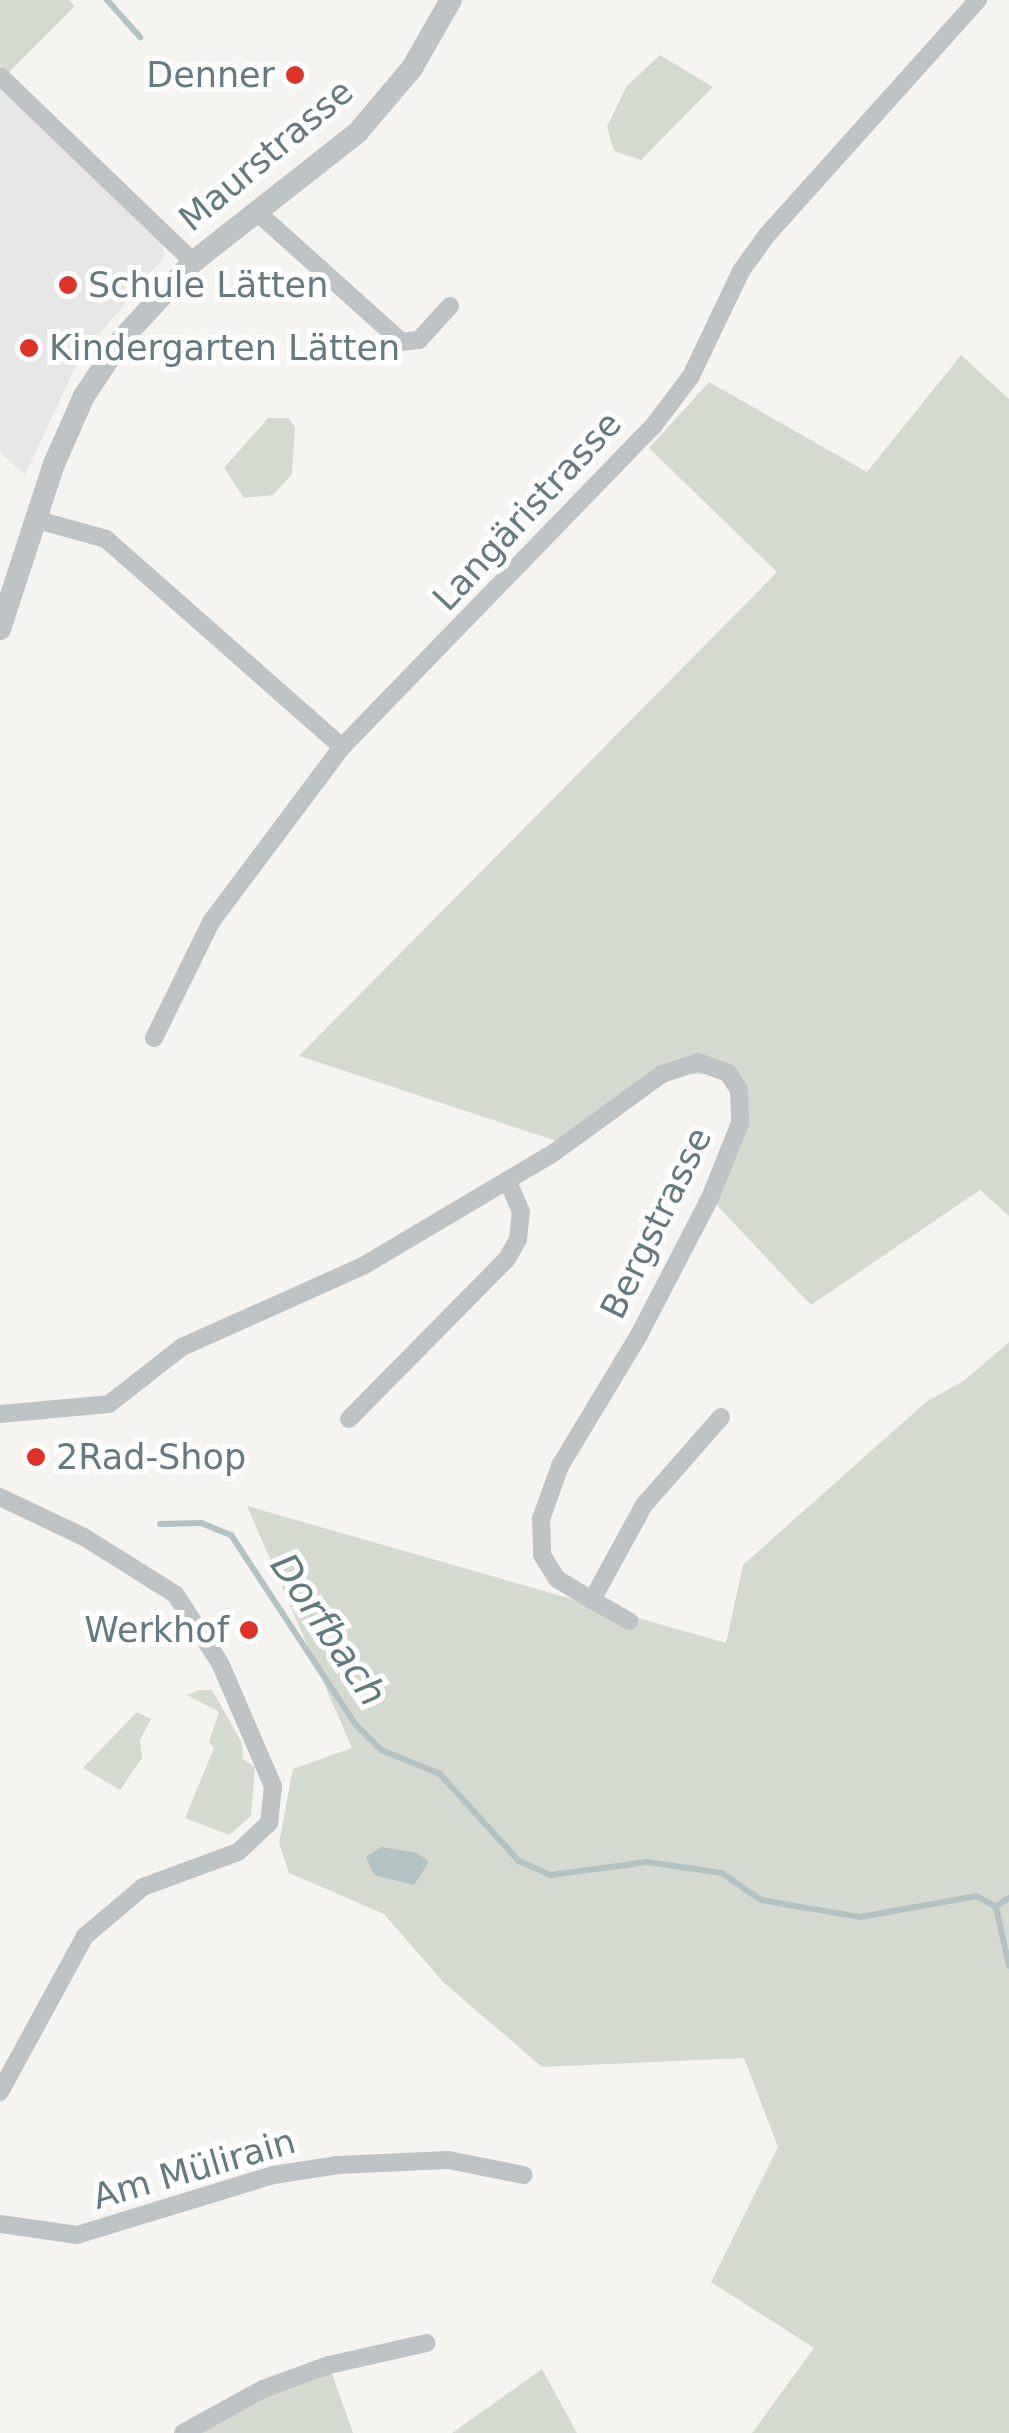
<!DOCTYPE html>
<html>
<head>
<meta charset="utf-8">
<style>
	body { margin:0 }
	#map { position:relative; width:1009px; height:2433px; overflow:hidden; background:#f5f4f1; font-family:"DejaVu Sans",sans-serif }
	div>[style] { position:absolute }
	.built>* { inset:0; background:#e5e6e5 }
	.green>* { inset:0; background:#d5dad0 }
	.water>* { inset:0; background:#b3c3c4 }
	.stream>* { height:6px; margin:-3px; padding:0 3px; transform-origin:3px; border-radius:3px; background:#b3c3c4 }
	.minor>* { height:18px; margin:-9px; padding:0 9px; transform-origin:9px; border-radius:9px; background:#bec3c5 }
	.tertiary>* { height:22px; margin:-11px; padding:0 11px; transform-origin:11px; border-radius:11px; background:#bec3c5 }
	.dots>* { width:28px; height:28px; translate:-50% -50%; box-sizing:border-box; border:5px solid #fff; border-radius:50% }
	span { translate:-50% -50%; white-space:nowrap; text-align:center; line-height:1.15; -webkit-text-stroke:10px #fff; paint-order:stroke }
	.poi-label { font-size:35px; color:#657981 }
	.right { translate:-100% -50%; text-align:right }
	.left { translate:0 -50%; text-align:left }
	.street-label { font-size:35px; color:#657981 }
	.water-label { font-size:38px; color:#607b7f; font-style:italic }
</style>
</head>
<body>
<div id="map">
	<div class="built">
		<div style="clip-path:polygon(0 83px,163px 242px,164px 257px,79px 359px,25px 475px,0 452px)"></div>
	</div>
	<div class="green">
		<div style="clip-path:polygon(0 0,69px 0,75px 6px,8px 73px,0 65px)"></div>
		<div style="clip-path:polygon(660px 55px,713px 87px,641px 160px,614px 151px,607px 127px,626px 87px)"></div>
		<div style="clip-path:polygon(961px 355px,1009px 399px,1009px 1216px,980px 1190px,811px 1305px,710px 1198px,740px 1123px,728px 1074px,677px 1074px,569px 1145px,299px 1056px,777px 572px,649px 448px,709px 382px,867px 472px)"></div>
		<div style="clip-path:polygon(268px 418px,288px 418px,295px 427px,292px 474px,273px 495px,244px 498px,224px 468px)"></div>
		<div style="clip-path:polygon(1009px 1342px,1009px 2433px,752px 2433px,814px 2348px,711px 2282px,778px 2147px,744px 2058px,542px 2067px,443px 1982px,384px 1914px,289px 1873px,279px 1843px,293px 1769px,352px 1748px,247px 1506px,726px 1643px,743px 1565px,926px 1402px,965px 1380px)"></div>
		<div style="clip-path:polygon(199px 1690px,212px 1690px,242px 1743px,243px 1759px,255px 1767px,251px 1816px,229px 1835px,185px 1818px,214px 1748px,209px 1742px,219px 1712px,187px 1695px)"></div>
		<div style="clip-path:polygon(137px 1712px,151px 1719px,140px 1740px,142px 1758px,120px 1790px,83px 1768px)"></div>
		<div style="clip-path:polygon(329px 2365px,353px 2433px,183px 2433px)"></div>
		<div style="clip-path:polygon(542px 2369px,577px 2433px,452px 2433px)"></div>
	</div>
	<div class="water">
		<div style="clip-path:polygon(381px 1847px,417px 1853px,429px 1862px,414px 1885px,374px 1875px,366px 1857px)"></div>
	</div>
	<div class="stream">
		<div style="left:107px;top:0;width:50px;rotate:48.3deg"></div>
		<div style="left:160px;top:1524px;width:41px;rotate:-1.4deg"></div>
		<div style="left:201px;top:1523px;width:32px;rotate:22deg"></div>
		<div style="left:231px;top:1535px;width:226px;rotate:56.7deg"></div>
		<div style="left:355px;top:1724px;width:37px;rotate:45deg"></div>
		<div style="left:381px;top:1750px;width:64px;rotate:22.1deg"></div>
		<div style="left:440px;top:1774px;width:118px;rotate:47.8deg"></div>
		<div style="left:519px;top:1861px;width:35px;rotate:24deg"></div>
		<div style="left:551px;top:1875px;width:97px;rotate:-7.7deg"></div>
		<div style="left:647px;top:1862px;width:76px;rotate:8.3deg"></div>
		<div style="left:722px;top:1873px;width:47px;rotate:34.7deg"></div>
		<div style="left:761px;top:1900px;width:100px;rotate:9.7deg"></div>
		<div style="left:860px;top:1917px;width:119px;rotate:-10.2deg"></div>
		<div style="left:977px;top:1896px;width:22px;rotate:30deg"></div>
		<div style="left:996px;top:1907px;width:60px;rotate:77.6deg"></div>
		<div style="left:996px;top:1907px;width:16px;rotate:-35deg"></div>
	</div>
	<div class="minor">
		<div style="left:0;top:76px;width:268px;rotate:43.9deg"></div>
		<div style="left:258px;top:213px;width:193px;rotate:41.9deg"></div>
		<div style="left:402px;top:342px;width:17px;rotate:-7deg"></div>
		<div style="left:419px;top:340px;width:46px;rotate:-47.6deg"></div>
		<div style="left:34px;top:519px;width:75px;rotate:15.5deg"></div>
		<div style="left:106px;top:539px;width:315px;rotate:41.4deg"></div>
		<div style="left:342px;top:747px;width:448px;rotate:-45.9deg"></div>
		<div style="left:654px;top:425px;width:61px;rotate:-52.9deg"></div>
		<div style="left:691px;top:376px;width:116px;rotate:-64.5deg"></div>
		<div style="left:741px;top:271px;width:44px;rotate:-54.2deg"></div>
		<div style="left:767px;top:235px;width:316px;rotate:-48.1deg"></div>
		<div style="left:154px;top:1038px;width:129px;rotate:-63.8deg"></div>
		<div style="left:211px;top:922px;width:219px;rotate:-53.2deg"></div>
		<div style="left:0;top:1414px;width:109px;rotate:-5.2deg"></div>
		<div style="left:109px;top:1404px;width:93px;rotate:-38deg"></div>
		<div style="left:182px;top:1347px;width:198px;rotate:-24.1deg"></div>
		<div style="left:363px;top:1266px;width:220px;rotate:-30.7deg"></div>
		<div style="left:552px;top:1154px;width:136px;rotate:-36deg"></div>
		<div style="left:662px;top:1074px;width:38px;rotate:-18deg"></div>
		<div style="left:698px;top:1062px;width:32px;rotate:20deg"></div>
		<div style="left:728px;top:1073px;width:20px;rotate:57deg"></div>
		<div style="left:739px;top:1090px;width:33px;rotate:88deg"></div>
		<div style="left:740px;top:1123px;width:81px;rotate:111.8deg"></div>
		<div style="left:710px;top:1198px;width:154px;rotate:117.4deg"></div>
		<div style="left:639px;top:1335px;width:153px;rotate:121.1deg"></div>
		<div style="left:560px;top:1466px;width:56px;rotate:109.7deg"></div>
		<div style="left:541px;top:1519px;width:36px;rotate:88deg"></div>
		<div style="left:542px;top:1555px;width:28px;rotate:58deg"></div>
		<div style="left:557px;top:1579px;width:41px;rotate:31deg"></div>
		<div style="left:592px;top:1600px;width:108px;rotate:-61.3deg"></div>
		<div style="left:644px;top:1505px;width:117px;rotate:-48.8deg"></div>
		<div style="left:349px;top:1419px;width:225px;rotate:-45.4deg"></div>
		<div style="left:507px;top:1259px;width:23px;rotate:-61deg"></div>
		<div style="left:518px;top:1239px;width:27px;rotate:-84deg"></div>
		<div style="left:521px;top:1212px;width:34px;rotate:-113deg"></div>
		<div style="left:0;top:1497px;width:93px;rotate:25.5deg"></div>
		<div style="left:84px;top:1537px;width:107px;rotate:32.1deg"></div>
		<div style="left:175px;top:1594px;width:82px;rotate:56.9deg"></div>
		<div style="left:220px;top:1663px;width:134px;rotate:66.7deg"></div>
		<div style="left:273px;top:1786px;width:37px;rotate:96deg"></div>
		<div style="left:269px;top:1823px;width:42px;rotate:136.9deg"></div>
		<div style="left:238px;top:1852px;width:101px;rotate:159.8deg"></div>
		<div style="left:143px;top:1887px;width:76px;rotate:139.8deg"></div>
		<div style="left:85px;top:1936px;width:178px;rotate:118.6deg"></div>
		<div style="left:592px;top:1600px;width:43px;rotate:29.6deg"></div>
		<div style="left:0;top:2224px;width:78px;rotate:8.1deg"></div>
		<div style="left:77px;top:2235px;width:205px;rotate:-17deg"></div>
		<div style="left:273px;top:2175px;width:66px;rotate:-8.7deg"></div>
		<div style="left:338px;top:2165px;width:110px;rotate:-2.6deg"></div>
		<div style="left:448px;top:2160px;width:77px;rotate:11.2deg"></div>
		<div style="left:183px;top:2433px;width:91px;rotate:-28.8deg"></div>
		<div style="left:263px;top:2389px;width:70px;rotate:-20deg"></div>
		<div style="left:329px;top:2365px;width:100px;rotate:-12.7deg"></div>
	</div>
	<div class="tertiary">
		<div style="left:0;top:629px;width:174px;rotate:-71.9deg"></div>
		<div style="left:54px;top:464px;width:74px;rotate:-66.2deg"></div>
		<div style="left:84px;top:396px;width:69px;rotate:-56.3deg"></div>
		<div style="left:122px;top:339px;width:105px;rotate:-47.3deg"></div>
		<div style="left:193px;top:262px;width:210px;rotate:-38.2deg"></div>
		<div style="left:358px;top:132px;width:84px;rotate:-49.8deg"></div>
		<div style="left:412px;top:68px;width:78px;rotate:-60.2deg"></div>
	</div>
	<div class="dots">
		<div style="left:295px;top:75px;background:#de3428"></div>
		<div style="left:68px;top:285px;background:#de3428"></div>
		<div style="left:29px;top:348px;background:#de3428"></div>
		<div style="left:36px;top:1457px;background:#de3428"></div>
		<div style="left:249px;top:1630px;background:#de3428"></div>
	</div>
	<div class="poi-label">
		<span class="right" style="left:275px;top:75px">Denner</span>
		<span class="left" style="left:88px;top:285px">Schule Lätten</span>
		<span class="left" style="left:49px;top:348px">Kindergarten Lätten</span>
		<span class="left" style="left:56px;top:1457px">2Rad-Shop</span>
		<span class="right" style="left:229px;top:1630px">Werkhof</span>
	</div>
	<div class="street-label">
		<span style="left:266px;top:155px;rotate:-40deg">Maurstrasse</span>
		<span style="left:527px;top:511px;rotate:-47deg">Langäristrasse</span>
		<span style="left:656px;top:1223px;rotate:-64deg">Bergstrasse</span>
		<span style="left:194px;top:2169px;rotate:-16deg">Am Mülirain</span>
	</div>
	<div class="water-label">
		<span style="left:328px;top:1630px;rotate:56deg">Dorfbach</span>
	</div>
</div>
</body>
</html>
